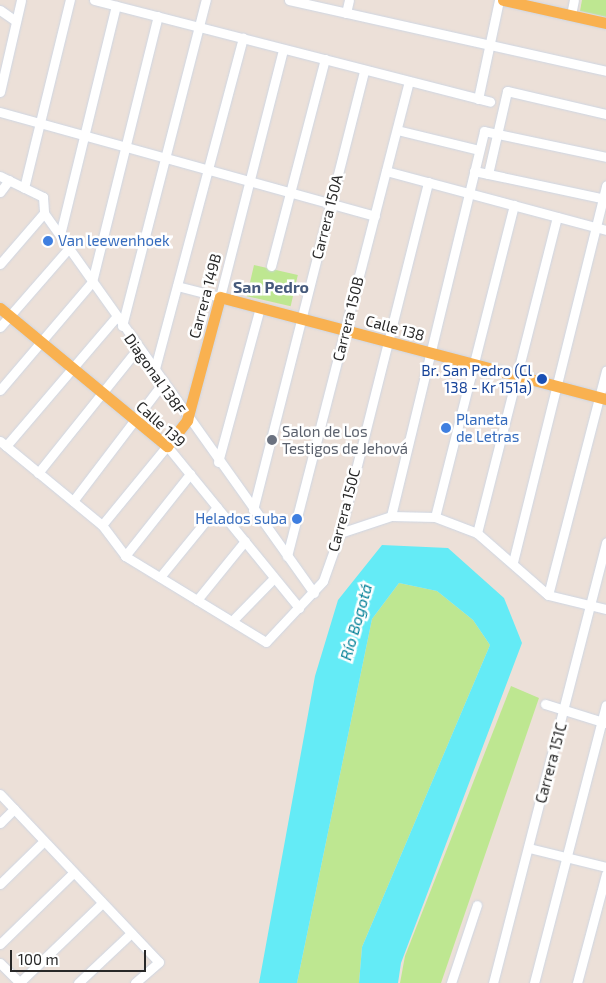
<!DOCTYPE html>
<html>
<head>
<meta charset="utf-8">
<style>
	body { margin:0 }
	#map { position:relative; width:606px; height:983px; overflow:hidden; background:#ece0d8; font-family:"Exo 2",sans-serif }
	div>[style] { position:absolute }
	.green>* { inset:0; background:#bee791; transform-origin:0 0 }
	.water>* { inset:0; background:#64ebf6 }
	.roads { filter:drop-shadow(0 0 1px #ced6e3) drop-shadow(0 0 1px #ced6e3) }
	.minor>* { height:9px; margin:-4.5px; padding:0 4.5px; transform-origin:4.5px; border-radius:4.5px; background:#fff }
	.major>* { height:11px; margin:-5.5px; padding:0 5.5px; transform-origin:5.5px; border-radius:5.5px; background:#f9b150 }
	.dots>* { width:14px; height:14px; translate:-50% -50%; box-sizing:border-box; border:2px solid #fff; border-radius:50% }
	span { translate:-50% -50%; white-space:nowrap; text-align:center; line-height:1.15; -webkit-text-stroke:5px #fff; paint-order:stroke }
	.street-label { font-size:15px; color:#282828 }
	.shop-label { font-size:15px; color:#366cbe }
	.left { translate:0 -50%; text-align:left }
	.right { translate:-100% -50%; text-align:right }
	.transit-label { font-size:15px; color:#164399 }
	.worship-label { font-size:15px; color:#5b616d }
	.neighbourhood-label { font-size:16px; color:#465a7b; font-weight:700 }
	.water-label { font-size:16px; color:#068298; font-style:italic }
	.scale { position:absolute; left:10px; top:950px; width:136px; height:22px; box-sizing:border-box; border:2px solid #282828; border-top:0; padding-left:6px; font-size:15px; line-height:18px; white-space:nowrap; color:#282828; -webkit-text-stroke:4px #fff; paint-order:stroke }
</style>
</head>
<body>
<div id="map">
	<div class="green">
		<div style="clip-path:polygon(582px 0,606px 0,606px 17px,580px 11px)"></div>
		<div style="left:254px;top:265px;width:45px;height:32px;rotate:13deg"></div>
		<div style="clip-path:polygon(399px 583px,437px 591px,473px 620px,490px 645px,362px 947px,359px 983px,297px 983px,372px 619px)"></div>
		<div style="clip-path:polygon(511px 686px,539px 698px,441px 983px,400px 983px,405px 956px)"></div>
	</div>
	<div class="water">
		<div style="clip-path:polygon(382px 545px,448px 548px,504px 598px,522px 643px,401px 963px,398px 983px,359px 983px,362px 947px,490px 645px,473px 620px,437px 591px,399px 583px,372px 619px,297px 983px,259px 983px,315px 676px,338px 600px)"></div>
	</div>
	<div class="roads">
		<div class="minor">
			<div style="left:94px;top:0;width:409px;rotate:14.4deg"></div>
			<div style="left:289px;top:0;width:325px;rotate:12.6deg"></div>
			<div style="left:0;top:10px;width:19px;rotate:35deg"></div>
			<div style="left:346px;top:13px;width:13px;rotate:-77deg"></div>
			<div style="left:571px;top:15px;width:15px;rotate:-79deg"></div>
			<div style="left:0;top:92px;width:94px;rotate:-77.1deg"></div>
			<div style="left:478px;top:99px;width:101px;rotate:-78deg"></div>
			<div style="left:0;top:112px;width:389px;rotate:15.5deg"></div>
			<div style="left:397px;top:130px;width:84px;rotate:13.7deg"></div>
			<div style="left:386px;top:171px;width:228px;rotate:15deg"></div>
			<div style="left:474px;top:171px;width:135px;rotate:12deg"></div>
			<div style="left:488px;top:174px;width:85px;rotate:-77.1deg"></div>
			<div style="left:507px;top:91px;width:102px;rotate:13.1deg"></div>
			<div style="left:0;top:176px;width:48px;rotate:26deg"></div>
			<div style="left:43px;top:197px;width:16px;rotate:86deg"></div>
			<div style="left:44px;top:213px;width:466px;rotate:54.6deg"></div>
			<div style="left:24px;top:188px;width:194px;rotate:-76.3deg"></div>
			<div style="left:0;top:192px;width:15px;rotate:-53deg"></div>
			<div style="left:60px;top:235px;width:236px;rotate:-76.3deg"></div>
			<div style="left:0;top:264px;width:67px;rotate:-49.2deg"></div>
			<div style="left:271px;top:266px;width:214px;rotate:-75.4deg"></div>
			<div style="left:177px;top:286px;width:44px;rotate:14.3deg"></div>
			<div style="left:220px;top:297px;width:256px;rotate:-75.7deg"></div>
			<div style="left:122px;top:326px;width:337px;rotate:-75.6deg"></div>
			<div style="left:0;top:327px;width:105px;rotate:-48.9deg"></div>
			<div style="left:154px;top:372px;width:346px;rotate:-75.1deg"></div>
			<div style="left:0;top:390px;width:142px;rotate:-49.6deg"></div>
			<div style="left:92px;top:282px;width:274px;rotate:-76.1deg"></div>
			<div style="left:0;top:441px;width:132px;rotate:39.5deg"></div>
			<div style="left:102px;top:525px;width:39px;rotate:53deg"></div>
			<div style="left:125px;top:556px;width:165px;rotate:31.4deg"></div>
			<div style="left:266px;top:642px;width:83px;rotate:-46.9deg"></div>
			<div style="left:323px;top:581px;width:51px;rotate:-70.5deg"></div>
			<div style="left:340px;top:533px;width:362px;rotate:-75.9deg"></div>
			<div style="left:6px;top:446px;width:170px;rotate:-49.5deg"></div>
			<div style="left:218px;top:462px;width:161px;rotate:-74.8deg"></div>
			<div style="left:38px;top:473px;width:160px;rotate:-51.3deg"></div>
			<div style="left:73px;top:501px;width:147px;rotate:-52.7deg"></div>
			<div style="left:253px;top:510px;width:454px;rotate:-75.8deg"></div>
			<div style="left:391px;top:516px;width:396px;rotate:-76.4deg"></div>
			<div style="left:484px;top:131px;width:125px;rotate:12deg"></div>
			<div style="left:435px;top:517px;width:322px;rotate:-75.8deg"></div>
			<div style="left:102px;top:525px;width:102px;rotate:-50.6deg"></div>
			<div style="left:167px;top:446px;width:209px;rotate:50.8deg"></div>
			<div style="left:340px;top:533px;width:54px;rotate:-18.4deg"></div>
			<div style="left:391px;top:516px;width:44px;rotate:1.3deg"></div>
			<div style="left:435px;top:517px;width:45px;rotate:20.9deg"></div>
			<div style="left:477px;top:533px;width:94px;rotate:41.1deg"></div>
			<div style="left:548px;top:595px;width:60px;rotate:13.6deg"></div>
			<div style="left:477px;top:533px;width:326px;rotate:-75.8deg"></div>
			<div style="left:125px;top:556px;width:105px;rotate:-51.6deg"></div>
			<div style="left:287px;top:556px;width:490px;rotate:-75.6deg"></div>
			<div style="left:513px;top:562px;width:388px;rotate:-76.1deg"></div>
			<div style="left:160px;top:577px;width:90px;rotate:-50.8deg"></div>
			<div style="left:548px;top:595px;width:232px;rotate:-75.5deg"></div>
			<div style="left:197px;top:600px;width:76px;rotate:-50.9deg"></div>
			<div style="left:232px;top:621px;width:60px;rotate:-45.7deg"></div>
			<div style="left:545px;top:704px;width:64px;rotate:17.3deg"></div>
			<div style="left:0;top:794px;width:231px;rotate:46.6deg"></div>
			<div style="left:159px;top:962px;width:32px;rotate:139deg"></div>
			<div style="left:0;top:823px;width:20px;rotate:-45deg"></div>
			<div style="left:529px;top:848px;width:79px;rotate:13.9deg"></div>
			<div style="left:0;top:884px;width:60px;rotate:-44.3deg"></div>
			<div style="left:0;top:944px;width:102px;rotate:-44.2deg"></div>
			<div style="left:0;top:963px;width:28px;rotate:45deg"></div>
			<div style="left:19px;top:983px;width:115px;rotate:-43.9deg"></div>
			<div style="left:78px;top:983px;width:73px;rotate:-43.3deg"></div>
			<div style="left:451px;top:983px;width:82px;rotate:-71.6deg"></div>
			<div style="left:493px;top:983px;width:455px;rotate:-75.6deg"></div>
			<div style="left:534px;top:983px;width:287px;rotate:-75.5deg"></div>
			<div style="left:577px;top:983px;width:113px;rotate:-75.1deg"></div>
		</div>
		<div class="major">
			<div style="left:503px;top:0;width:106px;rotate:12.6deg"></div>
			<div style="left:0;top:308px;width:217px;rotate:39.6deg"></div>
			<div style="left:167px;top:446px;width:33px;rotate:-52deg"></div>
			<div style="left:187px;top:420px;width:127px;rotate:-75deg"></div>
			<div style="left:220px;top:297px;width:399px;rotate:14.8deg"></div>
		</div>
	</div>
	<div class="dots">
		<div style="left:48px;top:241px;background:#3f7fe0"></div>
		<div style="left:542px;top:379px;background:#1a4fb4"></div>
		<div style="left:446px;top:428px;background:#3f7fe0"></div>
		<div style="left:272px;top:440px;background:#6b7280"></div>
		<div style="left:297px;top:519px;background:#3f7fe0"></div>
	</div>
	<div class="street-label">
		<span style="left:327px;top:217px;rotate:-76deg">Carrera 150A</span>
		<span style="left:205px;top:296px;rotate:-75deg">Carrera 149B</span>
		<span style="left:348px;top:319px;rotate:-76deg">Carrera 150B</span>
		<span style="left:395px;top:328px;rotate:15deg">Calle 138</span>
		<span style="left:155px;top:374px;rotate:55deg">Diagonal 138F</span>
		<span style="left:161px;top:424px;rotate:42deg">Calle 139</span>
		<span style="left:344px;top:510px;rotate:-75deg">Carrera 150C</span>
		<span style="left:551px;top:763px;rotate:-75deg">Carrera 151C</span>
	</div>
	<div class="shop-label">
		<span class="left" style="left:58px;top:241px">Van leewenhoek</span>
		<span class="left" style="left:456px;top:428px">Planeta<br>de Letras</span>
		<span class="right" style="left:287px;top:519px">Helados suba</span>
	</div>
	<div class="transit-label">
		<span class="right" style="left:532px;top:379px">Br. San Pedro (Cl<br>138 - Kr 151a)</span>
	</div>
	<div class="worship-label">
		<span class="left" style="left:282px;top:440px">Salon de Los<br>Testigos de Jehová</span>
	</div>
	<div class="neighbourhood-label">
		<span style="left:271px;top:287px">San Pedro</span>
	</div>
	<div class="water-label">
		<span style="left:356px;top:622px;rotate:-74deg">Río Bogotá</span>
	</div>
	<div class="scale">100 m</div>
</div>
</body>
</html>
